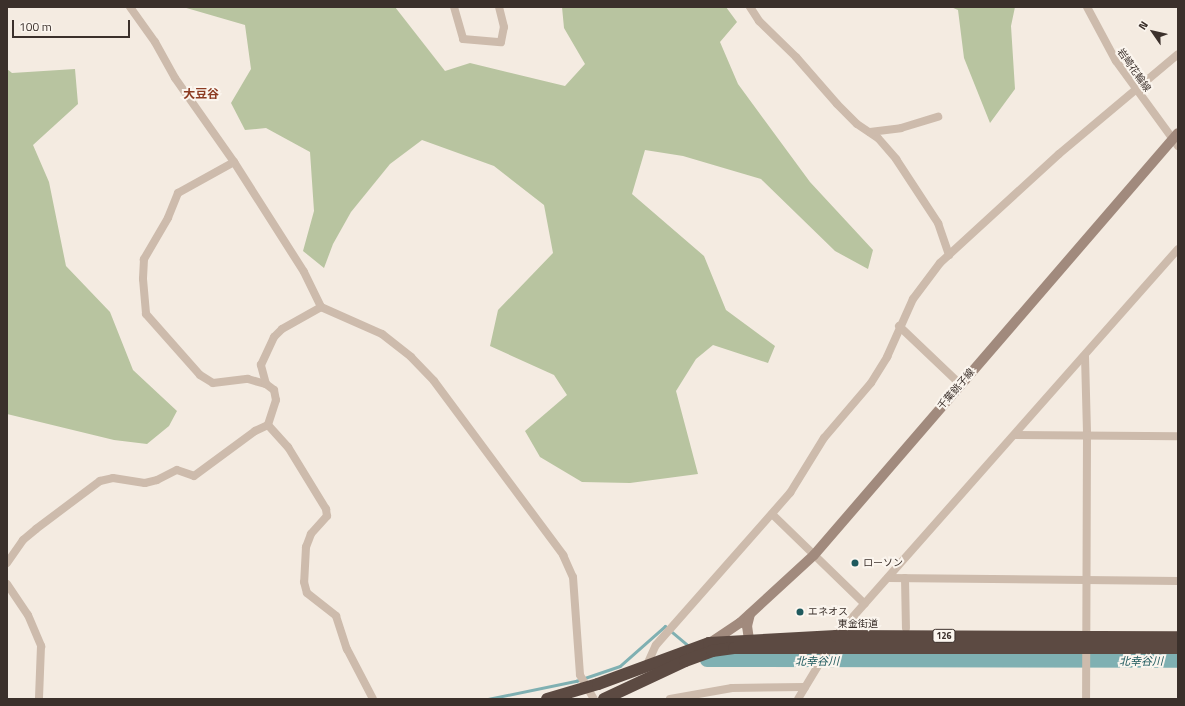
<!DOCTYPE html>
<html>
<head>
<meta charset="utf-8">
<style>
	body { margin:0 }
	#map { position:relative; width:1185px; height:706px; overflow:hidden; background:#f4ebe1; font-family:"Titillium Web","Noto Sans JP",sans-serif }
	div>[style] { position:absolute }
	.green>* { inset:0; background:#b8c4a0 }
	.stream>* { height:2.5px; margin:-1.25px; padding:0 1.25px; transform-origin:1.25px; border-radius:1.25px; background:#7fb0b2 }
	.river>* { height:14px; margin:-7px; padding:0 7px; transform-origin:7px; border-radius:7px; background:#7fb0b2 }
	.street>* { height:8px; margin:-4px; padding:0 4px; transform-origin:4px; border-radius:4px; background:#cdbbac }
	.secondary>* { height:10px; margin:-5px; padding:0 5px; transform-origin:5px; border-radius:5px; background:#a18a7d }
	.highway>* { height:12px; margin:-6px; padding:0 6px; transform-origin:6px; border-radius:6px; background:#5c4a42 }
	.dots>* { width:11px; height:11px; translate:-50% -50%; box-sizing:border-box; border:2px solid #fbf5ee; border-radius:50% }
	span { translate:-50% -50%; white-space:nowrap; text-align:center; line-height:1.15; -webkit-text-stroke:4px #fbf5ee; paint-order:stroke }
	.shield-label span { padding:1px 3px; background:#fbf5ee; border:1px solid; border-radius:3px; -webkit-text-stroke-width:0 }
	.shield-label { font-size:9px; color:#3b302b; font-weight:700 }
	.street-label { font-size:10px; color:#3b302b }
	.poi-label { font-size:10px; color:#3b302b }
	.left { translate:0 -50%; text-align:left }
	.water-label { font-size:11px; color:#1f5a5e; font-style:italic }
	.quarter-label { font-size:12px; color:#8c3b22; font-weight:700 }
	.frame { position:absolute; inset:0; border:8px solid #3b302b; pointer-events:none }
	.north { position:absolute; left:1133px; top:12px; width:40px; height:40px; -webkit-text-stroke:3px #fbf5ee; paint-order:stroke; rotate:304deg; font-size:11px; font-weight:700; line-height:16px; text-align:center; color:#3b302b }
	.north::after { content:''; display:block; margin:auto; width:14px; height:18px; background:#3b302b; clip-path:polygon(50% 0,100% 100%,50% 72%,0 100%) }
	.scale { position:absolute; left:12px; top:20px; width:118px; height:18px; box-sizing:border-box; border:2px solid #3b302b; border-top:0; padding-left:5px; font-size:12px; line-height:14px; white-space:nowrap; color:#3b302b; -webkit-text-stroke:3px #fbf5ee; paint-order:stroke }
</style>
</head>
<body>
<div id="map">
	<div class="green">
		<div style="clip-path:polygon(183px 7px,395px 7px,445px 71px,470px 63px,565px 86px,585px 64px,564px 28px,562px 7px,726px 7px,737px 22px,720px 42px,738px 84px,810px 182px,873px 250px,868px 269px,835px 251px,761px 179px,683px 156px,645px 150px,632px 194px,704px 256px,726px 310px,775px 346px,768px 363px,713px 345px,696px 359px,676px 391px,698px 474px,630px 483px,582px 482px,540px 457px,525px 431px,567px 395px,554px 375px,490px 346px,498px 310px,553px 253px,544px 205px,494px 166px,422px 140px,390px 164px,351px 212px,333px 244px,324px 268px,303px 251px,314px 211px,310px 152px,266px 128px,245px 130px,231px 103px,251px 69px,245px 25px)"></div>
		<div style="clip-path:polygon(951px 7px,1015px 7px,1011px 26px,1015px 89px,990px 123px,964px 58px,958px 10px)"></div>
		<div style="clip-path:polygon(7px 69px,12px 73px,75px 69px,78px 104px,33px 145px,49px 182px,66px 266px,110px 312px,133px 370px,177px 411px,169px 426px,147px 444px,114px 440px,7px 414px)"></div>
	</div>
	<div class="stream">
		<div style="left:488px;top:699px;width:90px;rotate:-11.6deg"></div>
		<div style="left:576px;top:681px;width:46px;rotate:-18.8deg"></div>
		<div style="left:620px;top:666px;width:60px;rotate:-41.6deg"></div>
		<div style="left:665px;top:626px;width:31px;rotate:40deg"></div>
	</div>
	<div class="river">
		<div style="left:707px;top:660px;width:471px;rotate:0.1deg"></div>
	</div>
	<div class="street">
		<div style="left:130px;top:7px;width:43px;rotate:54.5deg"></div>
		<div style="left:155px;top:42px;width:41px;rotate:60.9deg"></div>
		<div style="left:175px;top:78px;width:103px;rotate:54.9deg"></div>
		<div style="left:234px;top:162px;width:130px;rotate:57.5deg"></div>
		<div style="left:304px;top:272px;width:39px;rotate:64deg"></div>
		<div style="left:321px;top:307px;width:67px;rotate:23.9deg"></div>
		<div style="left:382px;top:334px;width:37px;rotate:38deg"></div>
		<div style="left:411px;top:357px;width:33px;rotate:46deg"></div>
		<div style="left:434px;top:381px;width:217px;rotate:53.4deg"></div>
		<div style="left:563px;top:555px;width:24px;rotate:66deg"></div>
		<div style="left:573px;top:577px;width:98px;rotate:85.9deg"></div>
		<div style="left:580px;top:675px;width:28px;rotate:60deg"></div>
		<div style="left:454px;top:7px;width:33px;rotate:74deg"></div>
		<div style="left:463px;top:39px;width:38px;rotate:5deg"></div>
		<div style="left:501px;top:42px;width:15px;rotate:-79deg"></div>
		<div style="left:504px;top:27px;width:21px;rotate:-104deg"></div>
		<div style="left:750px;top:7px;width:17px;rotate:57deg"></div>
		<div style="left:759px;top:21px;width:52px;rotate:44.2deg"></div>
		<div style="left:796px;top:57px;width:62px;rotate:48.9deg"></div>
		<div style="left:837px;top:104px;width:28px;rotate:45deg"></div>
		<div style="left:857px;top:124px;width:25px;rotate:34deg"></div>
		<div style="left:878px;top:138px;width:28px;rotate:49deg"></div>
		<div style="left:896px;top:159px;width:77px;rotate:56.7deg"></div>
		<div style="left:938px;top:223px;width:34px;rotate:71deg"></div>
		<div style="left:1087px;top:7px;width:61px;rotate:61.8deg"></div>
		<div style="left:1116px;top:61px;width:105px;rotate:53.9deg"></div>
		<div style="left:870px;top:132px;width:31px;rotate:-7deg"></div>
		<div style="left:901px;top:128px;width:39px;rotate:-17deg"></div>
		<div style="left:234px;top:162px;width:64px;rotate:151deg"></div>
		<div style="left:178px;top:193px;width:27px;rotate:112deg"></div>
		<div style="left:168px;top:218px;width:48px;rotate:120.3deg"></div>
		<div style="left:144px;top:259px;width:20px;rotate:93deg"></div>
		<div style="left:143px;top:279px;width:35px;rotate:85deg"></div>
		<div style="left:146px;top:314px;width:81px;rotate:48.5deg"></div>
		<div style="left:200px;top:375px;width:15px;rotate:32deg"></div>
		<div style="left:213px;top:383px;width:35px;rotate:-7deg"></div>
		<div style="left:248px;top:379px;width:19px;rotate:16deg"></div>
		<div style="left:266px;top:384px;width:10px;rotate:37deg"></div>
		<div style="left:274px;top:390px;width:10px;rotate:79deg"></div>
		<div style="left:276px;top:400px;width:26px;rotate:108deg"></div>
		<div style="left:899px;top:326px;width:84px;rotate:43.6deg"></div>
		<div style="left:1085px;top:356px;width:79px;rotate:88.5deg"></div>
		<div style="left:1087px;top:435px;width:264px;rotate:90.2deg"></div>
		<div style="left:266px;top:384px;width:20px;rotate:-105deg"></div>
		<div style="left:261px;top:365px;width:31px;rotate:-65deg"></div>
		<div style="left:274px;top:337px;width:11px;rotate:-45deg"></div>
		<div style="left:282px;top:329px;width:45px;rotate:-29.4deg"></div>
		<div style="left:268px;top:425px;width:30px;rotate:48deg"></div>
		<div style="left:288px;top:447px;width:73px;rotate:58.5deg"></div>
		<div style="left:326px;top:509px;width:7px;rotate:82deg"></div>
		<div style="left:327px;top:516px;width:24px;rotate:132deg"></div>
		<div style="left:311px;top:534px;width:14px;rotate:111deg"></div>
		<div style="left:306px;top:547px;width:35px;rotate:93deg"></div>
		<div style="left:304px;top:582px;width:11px;rotate:75deg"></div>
		<div style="left:307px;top:593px;width:37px;rotate:38deg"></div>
		<div style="left:336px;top:616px;width:35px;rotate:72deg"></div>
		<div style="left:347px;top:649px;width:56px;rotate:62.5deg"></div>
		<div style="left:1015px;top:435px;width:163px;rotate:0.4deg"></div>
		<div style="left:772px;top:514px;width:129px;rotate:44.1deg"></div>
		<div style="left:7px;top:563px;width:28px;rotate:-55deg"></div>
		<div style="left:23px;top:540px;width:17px;rotate:-40deg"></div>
		<div style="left:36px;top:529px;width:80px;rotate:-36.9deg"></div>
		<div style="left:100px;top:481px;width:13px;rotate:-13deg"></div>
		<div style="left:113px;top:478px;width:32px;rotate:9deg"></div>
		<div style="left:145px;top:483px;width:12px;rotate:-14deg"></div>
		<div style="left:157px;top:480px;width:22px;rotate:-27deg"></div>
		<div style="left:177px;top:470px;width:18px;rotate:19deg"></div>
		<div style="left:194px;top:476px;width:76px;rotate:-36.4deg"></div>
		<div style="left:255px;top:431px;width:14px;rotate:-25deg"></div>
		<div style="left:888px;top:578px;width:290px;rotate:0.6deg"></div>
		<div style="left:905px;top:578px;width:50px;rotate:88.9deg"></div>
		<div style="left:7px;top:584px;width:37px;rotate:56deg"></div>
		<div style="left:28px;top:615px;width:34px;rotate:67deg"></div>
		<div style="left:41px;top:646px;width:53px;rotate:92.2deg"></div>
		<div style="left:646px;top:667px;width:24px;rotate:-66deg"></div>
		<div style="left:656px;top:645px;width:203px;rotate:-48.6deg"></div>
		<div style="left:790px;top:493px;width:65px;rotate:-58.3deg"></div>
		<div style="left:824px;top:438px;width:72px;rotate:-49.5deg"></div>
		<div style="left:871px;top:383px;width:31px;rotate:-58deg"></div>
		<div style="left:887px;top:357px;width:64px;rotate:-65.9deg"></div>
		<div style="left:913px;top:299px;width:45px;rotate:-53.1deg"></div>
		<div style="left:940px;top:263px;width:161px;rotate:-42.5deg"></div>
		<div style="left:1059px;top:154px;width:155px;rotate:-40deg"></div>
		<div style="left:670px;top:699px;width:63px;rotate:-10.1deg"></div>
		<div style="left:732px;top:688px;width:73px;rotate:-0.8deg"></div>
		<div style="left:798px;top:699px;width:74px;rotate:-58.9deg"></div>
		<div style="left:836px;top:636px;width:516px;rotate:-48.53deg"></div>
	</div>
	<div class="secondary">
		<div style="left:710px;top:643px;width:36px;rotate:-34deg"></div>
		<div style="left:740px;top:623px;width:100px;rotate:-42.6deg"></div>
		<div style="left:814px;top:555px;width:557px;rotate:-49.22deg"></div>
		<div style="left:750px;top:647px;width:21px;rotate:-98deg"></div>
		<div style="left:747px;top:626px;width:12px;rotate:-76deg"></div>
	</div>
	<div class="highway">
		<div style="left:547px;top:699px;width:53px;rotate:-16.4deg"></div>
		<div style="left:598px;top:684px;width:118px;rotate:-20.3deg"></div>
		<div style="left:709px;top:643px;width:127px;rotate:-3.2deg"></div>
		<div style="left:836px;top:636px;width:342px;rotate:0.2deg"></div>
		<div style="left:604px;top:699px;width:89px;rotate:-25.1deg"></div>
		<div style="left:685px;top:661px;width:29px;rotate:-20deg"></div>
		<div style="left:712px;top:651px;width:22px;rotate:-8deg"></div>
		<div style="left:734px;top:648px;width:444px"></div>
	</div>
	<div class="dots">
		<div style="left:855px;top:563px;background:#1f5a5e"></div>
		<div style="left:800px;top:612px;background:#1f5a5e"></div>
	</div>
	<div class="shield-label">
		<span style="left:944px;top:636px">126</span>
	</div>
	<div class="street-label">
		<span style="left:1134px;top:70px;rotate:55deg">岩崎花輪線</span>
		<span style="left:956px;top:389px;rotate:-49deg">千葉銚子線</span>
		<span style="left:858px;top:624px">東金街道</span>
	</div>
	<div class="poi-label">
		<span class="left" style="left:863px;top:563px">ローソン</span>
		<span class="left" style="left:808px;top:612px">エネオス</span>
	</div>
	<div class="water-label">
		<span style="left:817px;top:661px">北幸谷川</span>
		<span style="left:1141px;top:661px">北幸谷川</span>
	</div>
	<div class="quarter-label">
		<span style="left:201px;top:94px">大豆谷</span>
	</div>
	<div class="frame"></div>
	<div class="north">N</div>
	<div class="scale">100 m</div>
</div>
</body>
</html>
